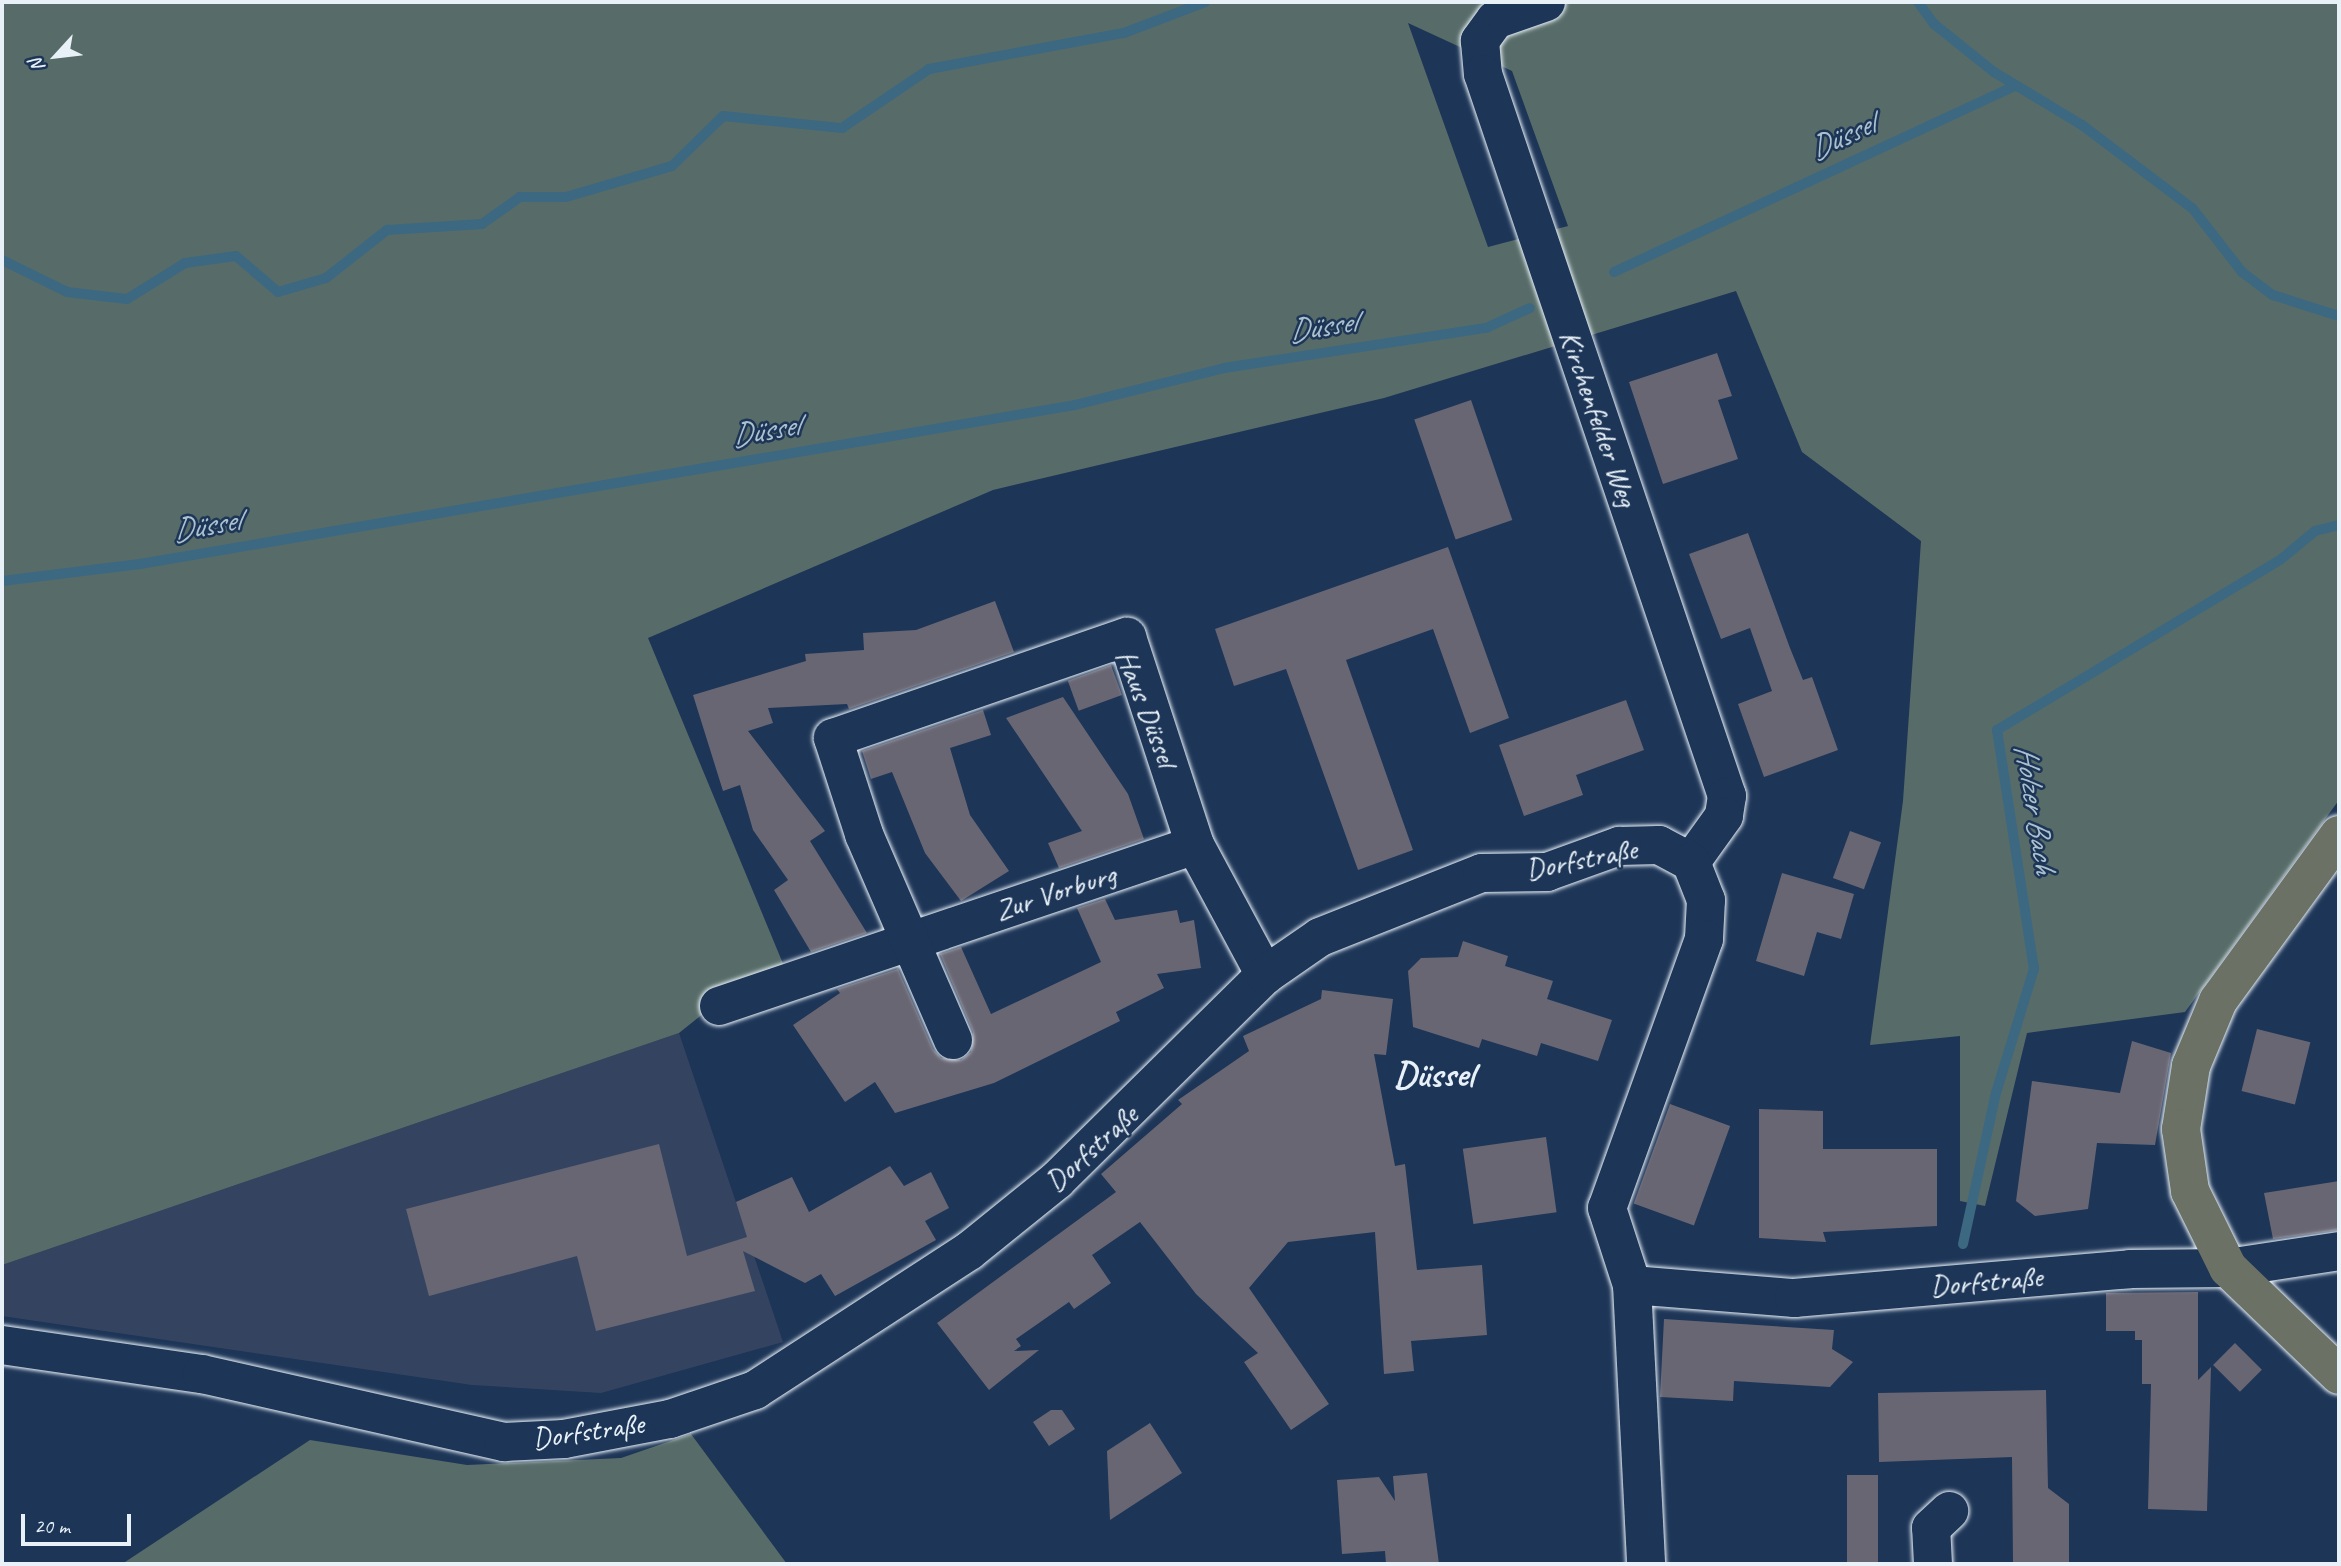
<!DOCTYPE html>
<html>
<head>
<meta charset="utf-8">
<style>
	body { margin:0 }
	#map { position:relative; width:2341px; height:1566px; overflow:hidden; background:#1d3557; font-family:Caveat,sans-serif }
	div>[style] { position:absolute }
	.built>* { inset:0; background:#344460 }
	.green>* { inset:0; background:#576c68 }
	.stream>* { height:10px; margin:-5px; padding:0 5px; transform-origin:5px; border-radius:5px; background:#3c6882 }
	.building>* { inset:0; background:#696674; transform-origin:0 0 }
	.roads { filter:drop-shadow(0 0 2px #e8f1f8) drop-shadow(0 0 2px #e8f1f8) }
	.minor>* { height:38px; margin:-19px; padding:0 19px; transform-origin:19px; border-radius:19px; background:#1d3557 }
	.major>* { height:38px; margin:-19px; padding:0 19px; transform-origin:19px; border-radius:19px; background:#6b7165 }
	span { translate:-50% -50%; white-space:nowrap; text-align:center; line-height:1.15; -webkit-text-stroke:5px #1d3557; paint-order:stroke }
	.street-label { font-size:30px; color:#e8f1f8 }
	.water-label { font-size:32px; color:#acc1cf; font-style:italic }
	.district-label { font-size:37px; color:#e8f1f8; font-weight:700 }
	.frame { position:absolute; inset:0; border:4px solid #e8f1f8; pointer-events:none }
	.north { position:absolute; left:21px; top:21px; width:70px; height:70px; -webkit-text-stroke:5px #1d3557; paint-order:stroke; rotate:243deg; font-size:19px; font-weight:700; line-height:28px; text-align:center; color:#e8f1f8 }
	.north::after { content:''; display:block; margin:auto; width:24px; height:32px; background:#e8f1f8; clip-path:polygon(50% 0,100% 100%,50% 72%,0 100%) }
	.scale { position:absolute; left:21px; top:1514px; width:110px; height:32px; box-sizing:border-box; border:4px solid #e8f1f8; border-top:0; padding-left:9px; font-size:21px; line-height:24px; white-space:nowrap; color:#e8f1f8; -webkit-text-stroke:5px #1d3557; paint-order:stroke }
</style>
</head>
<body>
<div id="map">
	<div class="built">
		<div style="clip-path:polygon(679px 1033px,783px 1342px,601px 1393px,472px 1385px,2px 1316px,2px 1265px)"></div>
	</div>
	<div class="green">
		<div style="clip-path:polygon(evenodd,2px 2px,2339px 2px,2339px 800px,2185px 1012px,2027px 1033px,1985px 1206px,1960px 1201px,1960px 1036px,1870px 1045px,1903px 801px,1921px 541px,1802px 452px,1736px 291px,1384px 398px,993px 490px,648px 638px,791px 983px,709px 1009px,679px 1033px,2px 1265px,2px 2px,1408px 23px,1512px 71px,1568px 226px,1488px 247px,1408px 23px)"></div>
		<div style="clip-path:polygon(691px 1434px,787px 1564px,122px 1564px,310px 1440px,467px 1465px,621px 1458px)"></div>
	</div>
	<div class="stream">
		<div style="left:1918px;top:2px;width:27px;rotate:54deg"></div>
		<div style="left:1934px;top:24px;width:77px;rotate:38.7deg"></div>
		<div style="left:1994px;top:72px;width:103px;rotate:31.1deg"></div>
		<div style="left:2082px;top:125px;width:139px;rotate:37.1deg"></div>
		<div style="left:2193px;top:209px;width:80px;rotate:52.1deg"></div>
		<div style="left:2242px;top:272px;width:39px;rotate:37deg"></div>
		<div style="left:2273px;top:295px;width:69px;rotate:17.7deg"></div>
		<div style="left:2px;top:260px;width:72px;rotate:26.2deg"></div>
		<div style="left:67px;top:292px;width:60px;rotate:6.7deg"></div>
		<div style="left:127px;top:299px;width:68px;rotate:-31.8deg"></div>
		<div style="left:185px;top:263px;width:51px;rotate:-7.8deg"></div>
		<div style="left:236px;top:256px;width:55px;rotate:40.6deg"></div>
		<div style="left:278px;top:292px;width:50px;rotate:-16.3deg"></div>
		<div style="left:326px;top:278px;width:78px;rotate:-38.2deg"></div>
		<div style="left:387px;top:230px;width:95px;rotate:-3.6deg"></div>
		<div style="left:482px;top:224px;width:47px;rotate:-35.4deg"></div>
		<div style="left:520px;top:197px;width:46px"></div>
		<div style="left:566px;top:197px;width:110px;rotate:-16.3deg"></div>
		<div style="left:672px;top:166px;width:71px;rotate:-44.4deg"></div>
		<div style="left:723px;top:116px;width:120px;rotate:5.8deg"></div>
		<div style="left:842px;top:128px;width:105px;rotate:-34.1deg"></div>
		<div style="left:929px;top:69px;width:198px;rotate:-10.5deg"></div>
		<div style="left:1124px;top:33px;width:87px;rotate:-20.9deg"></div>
		<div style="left:1614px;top:272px;width:443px;rotate:-24.9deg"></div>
		<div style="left:2px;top:581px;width:139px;rotate:-7deg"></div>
		<div style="left:140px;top:564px;width:948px;rotate:-9.65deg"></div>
		<div style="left:1075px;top:405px;width:154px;rotate:-13.9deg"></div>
		<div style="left:1224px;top:368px;width:265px;rotate:-8.7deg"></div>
		<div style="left:1486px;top:328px;width:48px;rotate:-24.4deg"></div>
		<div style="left:1963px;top:1244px;width:155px;rotate:-77.7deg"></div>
		<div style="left:1996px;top:1093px;width:130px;rotate:-73deg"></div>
		<div style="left:2034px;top:969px;width:242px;rotate:-98.8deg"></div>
		<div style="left:1997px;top:730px;width:330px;rotate:-31deg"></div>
		<div style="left:2280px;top:560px;width:45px;rotate:-39.6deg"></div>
		<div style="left:2315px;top:531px;width:25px;rotate:-14deg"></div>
	</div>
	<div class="building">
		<div style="clip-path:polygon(1717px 353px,1732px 396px,1718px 400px,1738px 459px,1663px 484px,1629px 382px)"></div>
		<div style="left:1471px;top:400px;width:127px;height:60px;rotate:71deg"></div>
		<div style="clip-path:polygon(1748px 533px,1790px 648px,1803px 680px,1812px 677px,1838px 750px,1764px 777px,1738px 704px,1772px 691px,1750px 628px,1721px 639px,1689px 554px)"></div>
		<div style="clip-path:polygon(1448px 547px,1509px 718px,1470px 733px,1433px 629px,1346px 660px,1413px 850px,1358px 870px,1286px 669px,1234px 686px,1215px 629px)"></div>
		<div style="clip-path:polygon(995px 601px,1014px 652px,849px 709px,847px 704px,768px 708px,773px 723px,748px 731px,825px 831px,810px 841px,867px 933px,811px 952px,774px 890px,788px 880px,753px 830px,740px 785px,723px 791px,693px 695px,806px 661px,805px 654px,864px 650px,863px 633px,916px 630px)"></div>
		<div style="left:1111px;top:665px;width:32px;height:46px;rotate:70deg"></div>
		<div style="clip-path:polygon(1063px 697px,1128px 794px,1144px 839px,1059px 868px,1048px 843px,1082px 831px,1006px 718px)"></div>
		<div style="clip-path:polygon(1626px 700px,1644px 750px,1576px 775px,1583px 795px,1524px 816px,1499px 745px)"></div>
		<div style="clip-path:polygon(983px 710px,991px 735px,950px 748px,970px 815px,1009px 871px,961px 901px,925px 853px,892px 772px,871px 779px,862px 751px)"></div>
		<div style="left:1850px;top:831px;width:33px;height:50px;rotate:20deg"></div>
		<div style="clip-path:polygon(1782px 873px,1854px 894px,1841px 939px,1817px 932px,1804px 976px,1756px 961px)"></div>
		<div style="clip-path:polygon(1105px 899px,1115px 920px,1177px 910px,1180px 923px,1194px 920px,1201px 968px,1157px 974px,1164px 988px,1116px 1012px,1120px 1021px,994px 1083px,895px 1113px,875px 1082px,845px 1102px,793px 1025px,840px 993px,837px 989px,898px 969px,933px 1049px,941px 1058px,961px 1060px,971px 1052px,973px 1032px,940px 954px,961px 947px,991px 1014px,1101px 962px,1077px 908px)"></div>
		<div style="clip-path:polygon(1463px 941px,1508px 956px,1505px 966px,1553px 981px,1547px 999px,1612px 1020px,1598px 1061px,1541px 1043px,1537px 1056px,1482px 1039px,1479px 1048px,1413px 1027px,1408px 971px,1421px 958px,1458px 957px)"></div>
		<div style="clip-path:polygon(1322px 990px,1393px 999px,1386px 1055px,1374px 1054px,1395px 1166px,1405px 1164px,1417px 1270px,1482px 1265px,1487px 1335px,1411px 1341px,1414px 1371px,1384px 1374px,1375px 1232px,1288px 1242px,1249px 1288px,1329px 1404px,1291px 1430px,1244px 1362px,1258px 1353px,1196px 1294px,1140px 1222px,1092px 1255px,1111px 1283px,1074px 1309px,1069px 1302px,1016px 1339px,1021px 1346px,1014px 1351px,1039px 1350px,989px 1390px,937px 1323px,1116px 1192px,1101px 1174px,1182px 1104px,1178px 1100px,1249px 1051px,1243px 1036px,1321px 999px)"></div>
		<div style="left:2257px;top:1029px;width:55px;height:64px;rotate:14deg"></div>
		<div style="clip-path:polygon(2132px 1041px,2171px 1053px,2155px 1145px,2097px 1143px,2088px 1209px,2035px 1216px,2016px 1201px,2032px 1081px,2120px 1093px)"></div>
		<div style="left:1670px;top:1104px;width:64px;height:106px;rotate:20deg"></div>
		<div style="clip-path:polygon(1759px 1109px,1823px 1111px,1823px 1149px,1937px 1149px,1937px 1226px,1823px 1232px,1826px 1242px,1759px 1238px)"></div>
		<div style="left:1546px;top:1137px;width:76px;height:84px;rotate:82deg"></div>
		<div style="clip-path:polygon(659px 1144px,687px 1256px,747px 1237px,736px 1202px,792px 1177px,809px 1212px,890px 1166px,904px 1186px,931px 1172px,949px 1208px,925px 1221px,936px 1240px,835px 1296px,821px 1274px,805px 1283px,743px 1251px,755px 1291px,596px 1331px,577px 1256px,429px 1296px,406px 1209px)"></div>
		<div style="clip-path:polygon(2339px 1181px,2339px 1230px,2273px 1239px,2264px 1193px)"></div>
		<div style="clip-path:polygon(2198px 1292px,2198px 1380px,2211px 1367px,2207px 1511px,2148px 1509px,2151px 1384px,2142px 1384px,2142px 1340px,2135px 1340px,2135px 1331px,2106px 1331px,2106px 1293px)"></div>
		<div style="clip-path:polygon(1664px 1319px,1834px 1330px,1832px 1349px,1853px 1362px,1830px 1387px,1734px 1381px,1733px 1401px,1660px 1397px)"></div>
		<div style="left:2235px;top:1343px;width:38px;height:31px;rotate:45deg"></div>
		<div style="clip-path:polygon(2046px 1390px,2048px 1488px,2069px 1504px,2069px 1562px,2013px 1562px,2012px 1457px,1879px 1462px,1878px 1393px)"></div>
		<div style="clip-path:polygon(1051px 1410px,1062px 1410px,1075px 1429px,1049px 1446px,1033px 1422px)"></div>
		<div style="clip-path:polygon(1150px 1423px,1182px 1473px,1110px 1520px,1107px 1451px)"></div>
		<div style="clip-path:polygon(1427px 1473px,1439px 1564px,1386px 1564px,1385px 1551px,1342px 1554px,1337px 1480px,1379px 1477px,1395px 1501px,1393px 1476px)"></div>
		<div style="left:1847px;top:1475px;width:31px;height:89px"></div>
	</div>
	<div class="roads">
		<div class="minor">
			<div style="left:1546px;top:2px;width:54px;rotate:160.6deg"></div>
			<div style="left:1495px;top:20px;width:26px;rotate:126deg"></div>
			<div style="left:1480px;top:41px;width:33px;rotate:85deg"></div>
			<div style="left:1483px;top:74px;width:762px;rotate:71.33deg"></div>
			<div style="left:1727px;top:796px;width:20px;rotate:99deg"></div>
			<div style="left:1724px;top:816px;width:57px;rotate:125.7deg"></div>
			<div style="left:719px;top:1006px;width:502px;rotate:-18.69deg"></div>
			<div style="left:953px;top:1040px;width:224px;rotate:-113.4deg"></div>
			<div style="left:864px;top:834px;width:101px;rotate:-107.9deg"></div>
			<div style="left:833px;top:738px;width:311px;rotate:-19deg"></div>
			<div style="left:1127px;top:637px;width:219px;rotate:71.9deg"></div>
			<div style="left:1195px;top:845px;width:148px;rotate:61.7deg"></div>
			<div style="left:1632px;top:1285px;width:163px;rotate:4.6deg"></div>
			<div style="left:1794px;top:1298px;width:337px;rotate:-4.9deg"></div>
			<div style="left:2130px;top:1269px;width:98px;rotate:-0.6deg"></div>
			<div style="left:2228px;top:1268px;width:112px;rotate:-8.7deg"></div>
			<div style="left:2px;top:1345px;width:202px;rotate:8.3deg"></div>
			<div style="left:202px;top:1374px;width:310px;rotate:12.7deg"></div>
			<div style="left:504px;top:1442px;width:60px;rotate:-2.9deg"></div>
			<div style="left:564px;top:1439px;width:108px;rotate:-10.7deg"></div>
			<div style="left:670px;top:1419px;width:90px;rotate:-18.8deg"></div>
			<div style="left:755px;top:1390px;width:255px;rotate:-33deg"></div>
			<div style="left:969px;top:1251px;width:113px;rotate:-38.9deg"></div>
			<div style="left:1057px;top:1180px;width:292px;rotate:-44.6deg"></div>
			<div style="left:1265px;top:975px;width:67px;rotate:-34.6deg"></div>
			<div style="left:1320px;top:937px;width:174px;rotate:-21.6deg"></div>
			<div style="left:1482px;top:873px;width:65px;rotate:-0.9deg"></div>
			<div style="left:1547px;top:872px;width:77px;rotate:-19.9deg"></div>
			<div style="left:1619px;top:846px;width:40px;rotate:-1.4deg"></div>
			<div style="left:1659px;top:845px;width:36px;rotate:28deg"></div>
			<div style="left:1691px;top:862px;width:41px;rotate:68.5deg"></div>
			<div style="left:1706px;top:900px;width:39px;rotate:93deg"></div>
			<div style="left:1704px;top:939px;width:286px;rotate:109.8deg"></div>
			<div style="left:1607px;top:1208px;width:81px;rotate:72deg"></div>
			<div style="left:1632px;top:1285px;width:279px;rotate:87.1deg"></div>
			<div style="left:1933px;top:1564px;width:36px;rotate:-93deg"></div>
			<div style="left:1931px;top:1528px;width:25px;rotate:-43deg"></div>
		</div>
		<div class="major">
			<div style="left:2339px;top:835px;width:205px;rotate:126.1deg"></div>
			<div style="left:2218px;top:1001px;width:70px;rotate:112.6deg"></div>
			<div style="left:2191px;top:1066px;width:64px;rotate:99deg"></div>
			<div style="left:2181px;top:1129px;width:63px;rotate:81.7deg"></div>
			<div style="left:2190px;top:1191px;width:86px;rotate:63.7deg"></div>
			<div style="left:2228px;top:1268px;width:154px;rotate:43.9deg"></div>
		</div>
	</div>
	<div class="street-label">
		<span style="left:1599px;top:418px;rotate:71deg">Kirchenfelder Weg</span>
		<span style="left:1147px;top:708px;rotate:69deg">Haus Düssel</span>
		<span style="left:1581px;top:859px;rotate:-11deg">Dorfstraße</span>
		<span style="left:1055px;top:892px;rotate:-18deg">Zur Vorburg</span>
		<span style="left:1091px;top:1148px;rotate:-42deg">Dorfstraße</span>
		<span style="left:1986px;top:1281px;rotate:-5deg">Dorfstraße</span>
		<span style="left:588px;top:1431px;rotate:-8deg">Dorfstraße</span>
	</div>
	<div class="water-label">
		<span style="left:1842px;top:137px;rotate:-25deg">Düssel</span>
		<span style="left:1322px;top:327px;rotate:-9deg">Düssel</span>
		<span style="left:765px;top:431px;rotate:-10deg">Düssel</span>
		<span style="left:206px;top:526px;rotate:-10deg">Düssel</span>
		<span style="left:2035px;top:809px;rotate:81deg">Holzer Bach</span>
	</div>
	<div class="district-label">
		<span style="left:1434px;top:1074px">Düssel</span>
	</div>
	<div class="frame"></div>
	<div class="north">N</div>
	<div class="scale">20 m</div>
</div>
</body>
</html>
